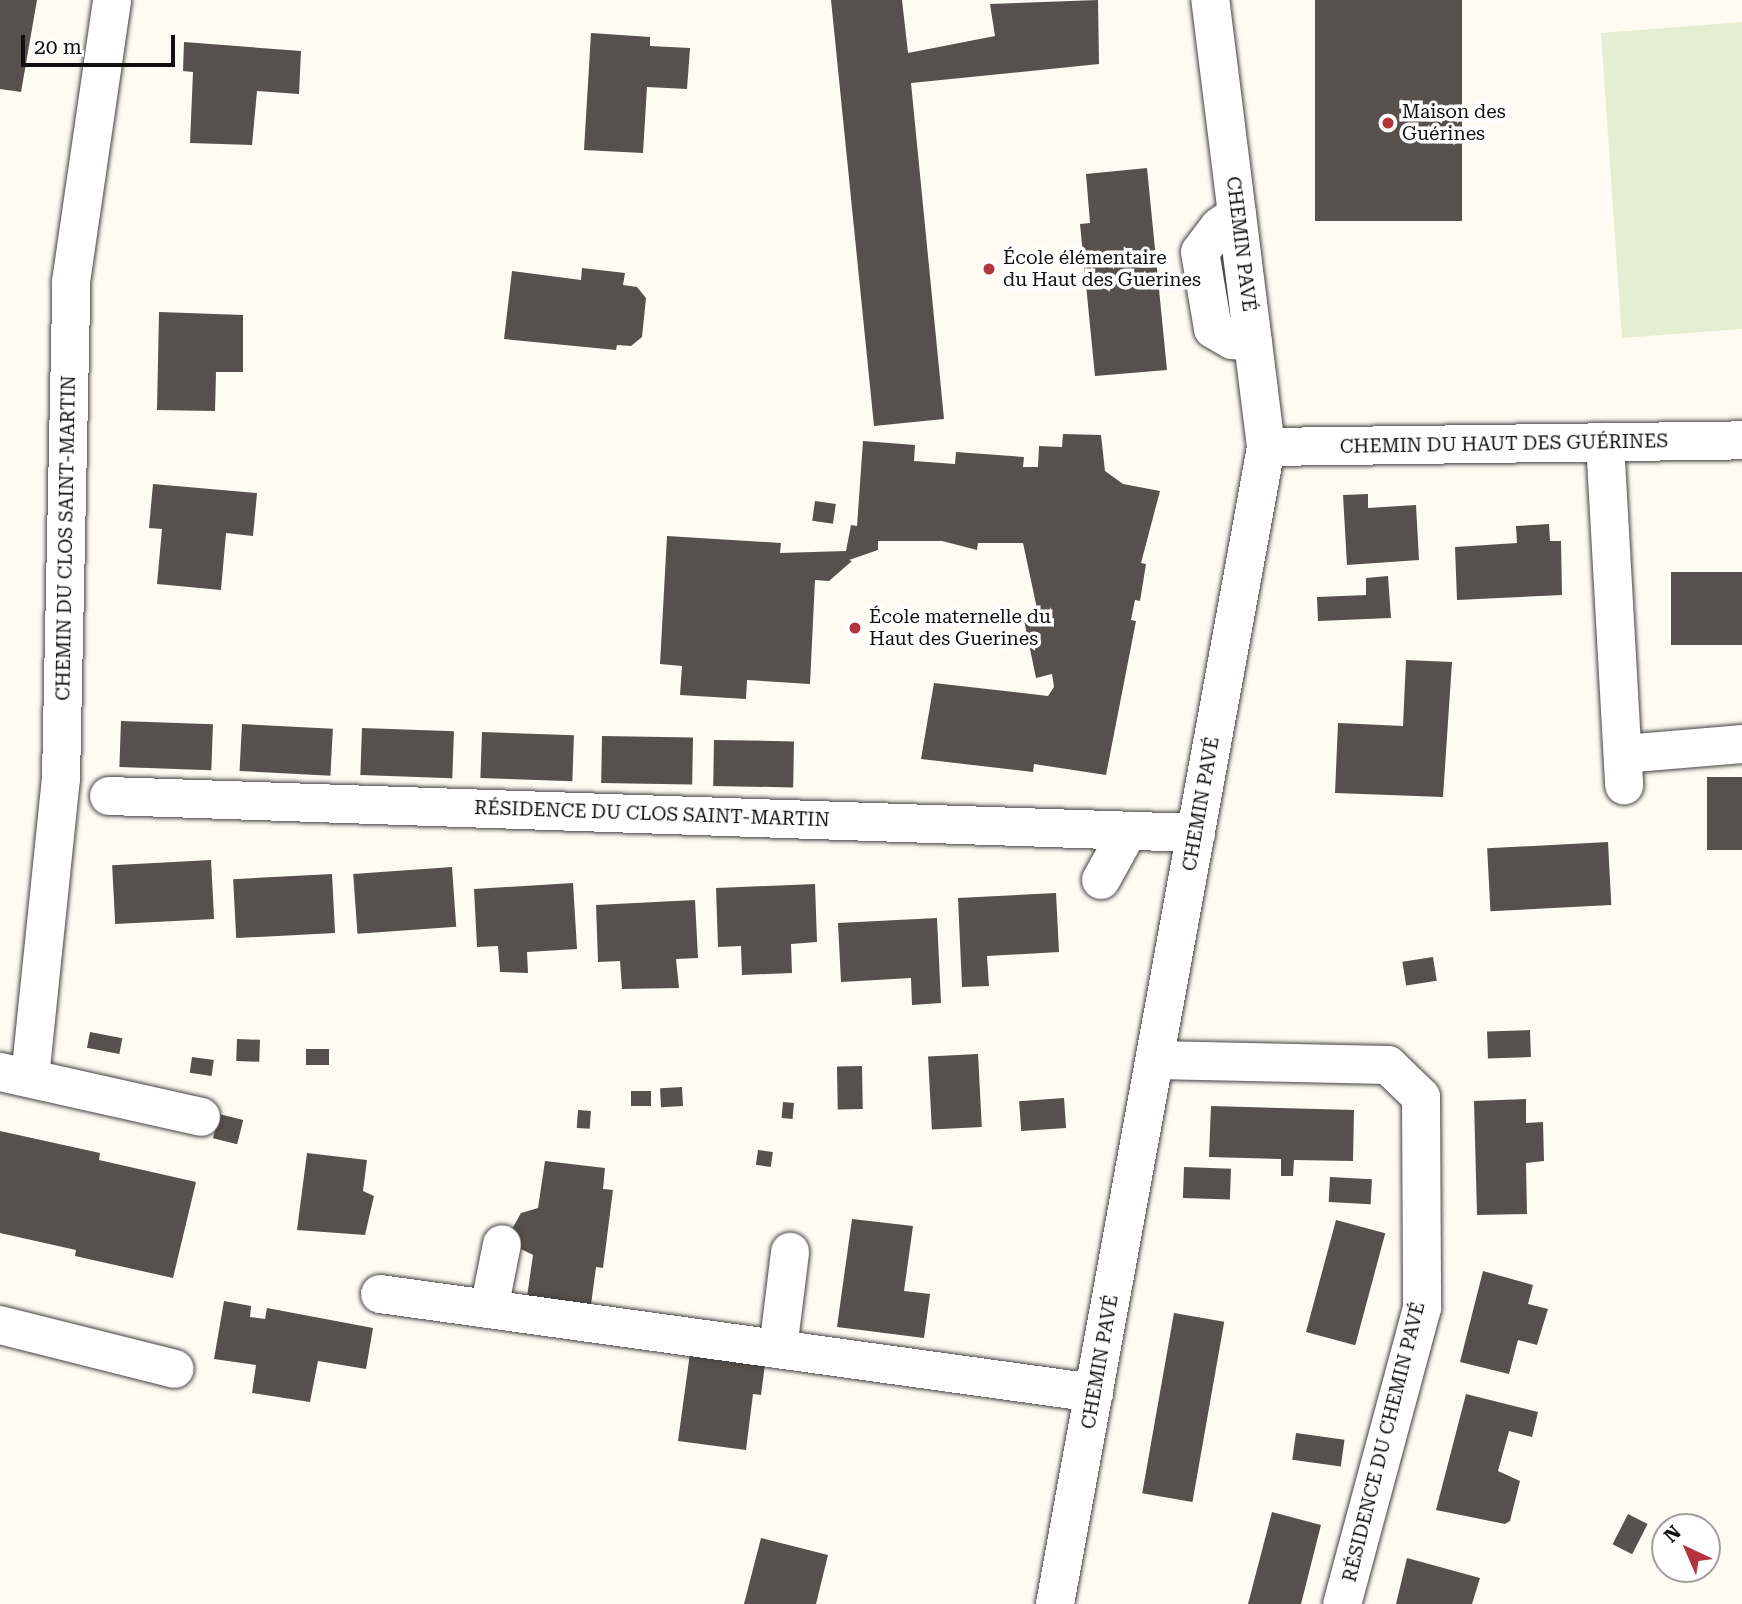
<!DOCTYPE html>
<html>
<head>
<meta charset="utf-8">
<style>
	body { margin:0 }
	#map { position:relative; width:1742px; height:1604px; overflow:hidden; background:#fefbf3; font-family:"Roboto Serif",serif }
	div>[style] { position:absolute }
	.pitch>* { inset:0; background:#e5eed0 }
	.building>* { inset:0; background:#57504d; transform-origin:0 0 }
	.roads { filter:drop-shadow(0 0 2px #424242) drop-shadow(0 0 2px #424242) }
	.minor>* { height:38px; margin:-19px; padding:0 19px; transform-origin:19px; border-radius:19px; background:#fff }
	.dots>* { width:19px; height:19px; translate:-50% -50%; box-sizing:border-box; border:4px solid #fff; border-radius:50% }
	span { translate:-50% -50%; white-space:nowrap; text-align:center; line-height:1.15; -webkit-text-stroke:7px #fff; paint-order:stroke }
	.poi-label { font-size:19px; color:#0f0f0f }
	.left { translate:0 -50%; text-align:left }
	.street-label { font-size:19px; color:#0f0f0f }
	.north { position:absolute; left:1651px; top:1513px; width:70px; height:70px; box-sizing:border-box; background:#fff; border:2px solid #9f9f9f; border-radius:50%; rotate:316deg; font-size:19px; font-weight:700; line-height:28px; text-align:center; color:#0f0f0f }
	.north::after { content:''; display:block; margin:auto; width:24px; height:32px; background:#b3333f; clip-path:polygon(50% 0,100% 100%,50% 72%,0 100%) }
	.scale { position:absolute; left:21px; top:35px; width:154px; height:32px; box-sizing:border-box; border:4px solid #0f0f0f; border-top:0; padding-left:9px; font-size:21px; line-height:24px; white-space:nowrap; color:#0f0f0f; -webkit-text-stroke:5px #fff; paint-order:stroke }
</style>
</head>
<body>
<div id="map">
	<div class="pitch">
		<div style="clip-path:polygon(1742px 22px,1742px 329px,1622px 338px,1601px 33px)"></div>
	</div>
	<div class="building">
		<div style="clip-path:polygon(0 0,37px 0,21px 92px,0 89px)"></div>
		<div style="clip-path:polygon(831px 0,902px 0,908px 53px,995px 36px,990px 4px,1098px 0,1099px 64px,911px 83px,944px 419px,874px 426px)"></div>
		<div style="left:1315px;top:0;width:147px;height:221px"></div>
		<div style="clip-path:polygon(591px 33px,650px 37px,650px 46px,690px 48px,687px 89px,647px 87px,643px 153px,584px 150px)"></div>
		<div style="clip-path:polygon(184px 42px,301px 51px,299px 94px,257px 91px,252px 145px,190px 143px,193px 72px,183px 71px)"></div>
		<div style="clip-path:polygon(1147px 168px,1167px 370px,1095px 376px,1080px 224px,1090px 223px,1086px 174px)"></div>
		<div style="clip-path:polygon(582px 268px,625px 273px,623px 285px,637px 287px,646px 298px,642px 337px,631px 346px,617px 345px,616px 350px,504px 339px,512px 271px,581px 280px)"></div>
		<div style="clip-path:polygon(159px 312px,243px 315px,243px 372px,216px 372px,215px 411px,157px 410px)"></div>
		<div style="clip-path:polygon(1063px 434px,1101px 435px,1105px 471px,1123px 484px,1160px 491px,1141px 563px,1146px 564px,1140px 601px,1135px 600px,1131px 620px,1136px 621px,1106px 775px,1034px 764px,1033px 772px,921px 759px,934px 683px,1048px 696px,1054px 687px,1052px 674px,1036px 678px,1024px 620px,1039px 618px,1023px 543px,978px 543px,977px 550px,942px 541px,878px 541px,878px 550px,849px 560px,852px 561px,829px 581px,815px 580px,810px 684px,747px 680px,746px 699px,680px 695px,682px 666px,660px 664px,667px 536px,781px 543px,780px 553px,846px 551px,851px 525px,857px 526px,863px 441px,915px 445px,914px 461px,955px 464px,956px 452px,1024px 457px,1023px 467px,1038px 467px,1039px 446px,1062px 447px)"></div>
		<div style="clip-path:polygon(153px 484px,257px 493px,253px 536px,226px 533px,221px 590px,157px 584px,162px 529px,149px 528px)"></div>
		<div style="clip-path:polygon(1368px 494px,1368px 508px,1416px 505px,1419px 560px,1347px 565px,1343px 495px)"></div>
		<div style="left:815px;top:501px;width:21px;height:20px;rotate:8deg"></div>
		<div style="clip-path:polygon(1549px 524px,1550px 541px,1561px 541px,1562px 595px,1457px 600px,1455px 547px,1517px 543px,1516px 526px)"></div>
		<div style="left:1742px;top:572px;width:73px;height:71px;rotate:90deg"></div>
		<div style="clip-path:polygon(1388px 576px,1391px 618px,1318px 621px,1317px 597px,1366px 595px,1366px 578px)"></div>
		<div style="clip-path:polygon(1406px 660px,1452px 662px,1443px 797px,1335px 793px,1338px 723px,1403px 726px)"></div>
		<div style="left:121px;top:721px;width:92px;height:46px;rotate:2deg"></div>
		<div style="left:242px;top:724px;width:91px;height:47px;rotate:3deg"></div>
		<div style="left:362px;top:728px;width:92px;height:47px;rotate:2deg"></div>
		<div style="left:482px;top:732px;width:92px;height:46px;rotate:2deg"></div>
		<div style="left:602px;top:736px;width:91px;height:47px;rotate:1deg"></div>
		<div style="left:714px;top:740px;width:80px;height:46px;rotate:1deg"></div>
		<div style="left:1742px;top:777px;width:73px;height:35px;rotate:90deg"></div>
		<div style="left:1608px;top:842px;width:63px;height:121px;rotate:87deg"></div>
		<div style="left:211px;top:860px;width:59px;height:99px;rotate:87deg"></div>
		<div style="left:452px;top:867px;width:60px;height:99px;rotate:86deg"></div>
		<div style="left:332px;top:874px;width:59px;height:99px;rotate:87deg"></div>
		<div style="clip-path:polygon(573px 883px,577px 949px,527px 952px,528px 973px,500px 972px,498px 946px,477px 947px,474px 889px)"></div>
		<div style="clip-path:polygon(815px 884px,817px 942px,791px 944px,792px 973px,742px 975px,741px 946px,718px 947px,716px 888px)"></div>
		<div style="clip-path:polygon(1056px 893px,1059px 952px,987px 956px,989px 986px,962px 987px,958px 898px)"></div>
		<div style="clip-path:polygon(695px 900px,698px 958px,676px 959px,679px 988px,622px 989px,620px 961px,598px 962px,596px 905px)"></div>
		<div style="clip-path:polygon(937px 918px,941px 1003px,912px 1005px,911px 978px,841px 982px,838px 923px)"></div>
		<div style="left:1433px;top:957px;width:24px;height:31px;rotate:81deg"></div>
		<div style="left:1530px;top:1030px;width:27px;height:43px;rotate:88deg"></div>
		<div style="left:90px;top:1032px;width:33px;height:16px;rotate:11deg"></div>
		<div style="left:237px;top:1039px;width:23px;height:22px;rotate:2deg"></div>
		<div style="left:306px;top:1049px;width:23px;height:16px"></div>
		<div style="left:978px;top:1054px;width:73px;height:50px;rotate:87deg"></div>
		<div style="left:192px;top:1057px;width:22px;height:16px;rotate:8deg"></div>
		<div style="left:862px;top:1066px;width:43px;height:25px;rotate:89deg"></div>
		<div style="left:682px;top:1087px;width:19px;height:22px;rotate:87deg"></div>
		<div style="left:631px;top:1091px;width:20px;height:15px"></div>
		<div style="left:1064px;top:1098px;width:30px;height:45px;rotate:86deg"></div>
		<div style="clip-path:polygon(1526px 1099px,1526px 1123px,1543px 1122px,1544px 1161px,1526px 1163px,1527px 1214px,1477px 1215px,1474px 1101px)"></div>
		<div style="left:783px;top:1102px;width:11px;height:16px;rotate:5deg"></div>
		<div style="clip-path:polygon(1211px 1106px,1354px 1110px,1353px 1161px,1294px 1160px,1293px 1176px,1281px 1176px,1281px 1159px,1209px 1157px)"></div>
		<div style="left:578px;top:1110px;width:13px;height:18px;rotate:4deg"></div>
		<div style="left:219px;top:1114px;width:25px;height:25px;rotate:14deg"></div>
		<div style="clip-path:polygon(0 1131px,100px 1153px,99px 1160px,196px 1182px,173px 1278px,75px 1256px,76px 1250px,0 1233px)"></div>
		<div style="left:758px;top:1150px;width:15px;height:15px;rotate:8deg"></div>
		<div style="clip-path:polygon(307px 1153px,367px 1160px,363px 1191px,374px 1196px,365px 1235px,297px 1230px)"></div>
		<div style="clip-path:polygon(545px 1161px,605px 1168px,603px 1189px,613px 1190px,603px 1268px,596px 1267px,591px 1305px,527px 1297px,533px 1255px,517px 1247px,512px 1229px,521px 1213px,538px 1208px)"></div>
		<div style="left:1184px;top:1167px;width:47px;height:31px;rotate:2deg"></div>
		<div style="left:1330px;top:1177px;width:42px;height:25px;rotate:3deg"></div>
		<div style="clip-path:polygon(852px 1219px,913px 1226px,904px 1291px,930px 1294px,924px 1338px,837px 1327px)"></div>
		<div style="left:1336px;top:1220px;width:51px;height:116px;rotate:15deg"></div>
		<div style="clip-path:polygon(1483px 1271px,1533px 1285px,1528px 1304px,1548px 1309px,1537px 1345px,1518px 1340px,1509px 1374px,1460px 1362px)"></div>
		<div style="clip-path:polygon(224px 1301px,251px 1306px,250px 1317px,265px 1319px,267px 1308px,373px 1328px,366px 1369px,318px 1361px,310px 1402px,252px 1393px,256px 1365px,214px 1359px)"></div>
		<div style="left:1174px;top:1313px;width:51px;height:183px;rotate:10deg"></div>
		<div style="clip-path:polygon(690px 1353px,765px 1364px,761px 1395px,753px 1394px,746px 1450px,678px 1441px)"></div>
		<div style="clip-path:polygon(1466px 1394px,1538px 1412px,1532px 1437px,1509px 1431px,1498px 1471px,1520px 1481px,1510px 1521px,1505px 1524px,1436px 1510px)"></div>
		<div style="left:1296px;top:1433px;width:49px;height:27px;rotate:8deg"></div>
		<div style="clip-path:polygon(1272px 1512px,1321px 1525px,1301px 1604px,1248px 1604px)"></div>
		<div style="left:1628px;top:1514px;width:22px;height:34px;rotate:27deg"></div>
		<div style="clip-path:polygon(761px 1538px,828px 1555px,816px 1604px,744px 1604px)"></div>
		<div style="clip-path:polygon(1407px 1558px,1480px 1578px,1472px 1604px,1396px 1604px)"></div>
	</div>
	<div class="roads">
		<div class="minor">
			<div style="left:1237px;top:214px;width:22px;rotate:144deg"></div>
			<div style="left:1219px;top:227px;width:31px;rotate:127deg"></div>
			<div style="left:1200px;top:252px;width:78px;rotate:80.4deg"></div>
			<div style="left:1213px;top:329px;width:22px;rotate:30deg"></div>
			<div style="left:1232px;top:340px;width:21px;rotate:5deg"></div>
			<div style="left:1605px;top:442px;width:344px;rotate:86.8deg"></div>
			<div style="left:1266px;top:447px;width:476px;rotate:-0.8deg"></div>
			<div style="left:1623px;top:754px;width:119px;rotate:-4.8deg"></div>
			<div style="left:109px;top:796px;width:1088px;rotate:1.95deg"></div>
			<div style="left:1101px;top:880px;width:56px;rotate:-61.1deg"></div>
			<div style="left:1155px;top:1060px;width:233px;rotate:1.2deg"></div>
			<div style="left:1388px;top:1065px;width:46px;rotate:44.1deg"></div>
			<div style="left:1421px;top:1097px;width:211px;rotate:89.7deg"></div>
			<div style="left:1422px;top:1308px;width:307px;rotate:105.1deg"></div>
			<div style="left:0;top:1072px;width:206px;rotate:12.6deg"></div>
			<div style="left:30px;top:1078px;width:301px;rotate:-84.1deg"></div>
			<div style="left:61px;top:779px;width:497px;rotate:-88.8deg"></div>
			<div style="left:71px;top:282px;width:285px;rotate:-81.7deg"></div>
			<div style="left:380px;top:1294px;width:721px;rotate:7.89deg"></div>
			<div style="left:489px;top:1309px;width:66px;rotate:-78.7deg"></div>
			<div style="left:0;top:1325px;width:180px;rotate:14.1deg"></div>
			<div style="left:778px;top:1349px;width:98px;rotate:-82.9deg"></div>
			<div style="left:1055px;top:1604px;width:1176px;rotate:-79.66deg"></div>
			<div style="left:1266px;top:447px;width:450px;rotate:-97.1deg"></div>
		</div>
	</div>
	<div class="dots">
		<div style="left:1388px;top:123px;background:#b3333f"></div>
		<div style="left:989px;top:269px;background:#b3333f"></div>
		<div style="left:855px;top:628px;background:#b3333f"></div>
	</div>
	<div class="poi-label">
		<span class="left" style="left:1402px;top:123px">Maison des<br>Guérines</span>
		<span class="left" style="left:1003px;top:269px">École élémentaire<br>du Haut des Guerines</span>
		<span class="left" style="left:869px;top:628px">École maternelle du<br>Haut des Guerines</span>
	</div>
	<div class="street-label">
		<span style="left:1241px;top:244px;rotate:83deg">CHEMIN PAVÉ</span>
		<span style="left:1504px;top:444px;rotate:-1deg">CHEMIN DU HAUT DES GUÉRINES</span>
		<span style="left:66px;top:538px;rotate:-89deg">CHEMIN DU CLOS SAINT-MARTIN</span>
		<span style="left:1201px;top:804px;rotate:-80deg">CHEMIN PAVÉ</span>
		<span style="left:652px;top:814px;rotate:2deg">RÉSIDENCE DU CLOS SAINT-MARTIN</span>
		<span style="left:1100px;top:1362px;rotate:-80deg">CHEMIN PAVÉ</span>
		<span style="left:1384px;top:1442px;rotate:-76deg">RÉSIDENCE DU CHEMIN PAVÉ</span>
	</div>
	<div class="north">N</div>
	<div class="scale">20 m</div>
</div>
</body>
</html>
